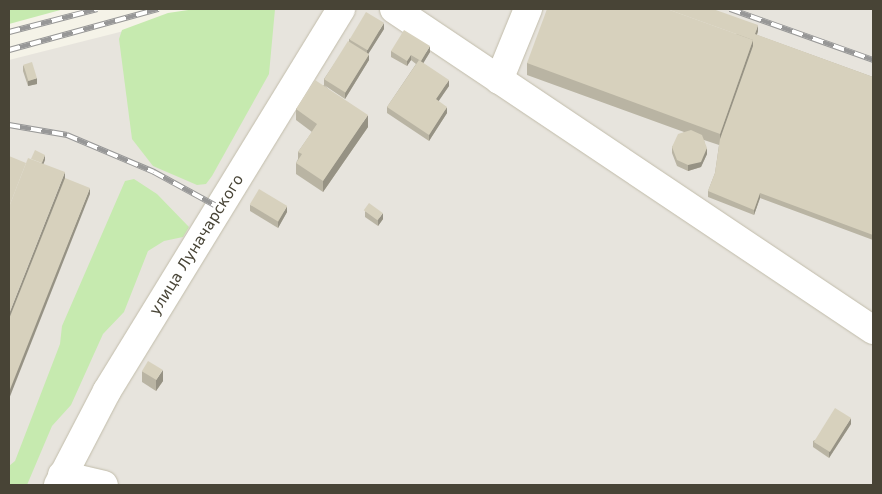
<!DOCTYPE html>
<html>
<head>
<meta charset="utf-8">
<style>
	body { margin:0 }
	#map { position:relative; width:882px; height:494px; overflow:hidden; background:#f5f3e8; font-family:"DejaVu Sans",sans-serif }
	div>[style] { position:absolute }
	.industrial>* { inset:0; background:#e7e4dd }
	.green>* { inset:0; background:#c6eaaf }
	.roads { filter:drop-shadow(0 0 1px #c1bcaa) drop-shadow(0 0 1px #c1bcaa) }
	.minor>* { height:28px; margin:-14px; padding:0 14px; transform-origin:14px; border-radius:14px; background:#fff }
	.rail>* { height:5.5px; margin-top:-2.75px; transform-origin:0; background:repeating-linear-gradient(90deg,#fff 0 11px,#979797 0 22px); box-sizing:border-box; border-block:1px solid #979797 }
	.wall>* { inset:0; background:#b9b4a3 }
	.shaded-wall>* { inset:0; background:#969284 }
	.building>* { inset:0; background:#d7d1bd; transform-origin:0 0 }
	span { translate:-50% -50%; white-space:nowrap; text-align:center; line-height:1.15; -webkit-text-stroke:5px #fff; paint-order:stroke }
	.street-label { font-size:15px; color:#484436 }
	.frame { position:absolute; inset:0; border:10px solid #484436; pointer-events:none }
</style>
</head>
<body>
<div id="map">
	<div class="industrial">
		<div style="clip-path:polygon(211px 9px,873px 9px,873px 485px,9px 485px,9px 60px)"></div>
	</div>
	<div class="green">
		<div style="clip-path:polygon(9px 9px,64px 9px,9px 24px)"></div>
		<div style="clip-path:polygon(195px 9px,275px 9px,269px 74px,212px 176px,206px 184px,197px 185px,153px 166px,132px 139px,119px 39px,122px 30px,168px 13px)"></div>
		<div style="clip-path:polygon(134px 179px,157px 194px,189px 227px,183px 237px,164px 241px,148px 251px,124px 312px,103px 334px,71px 405px,52px 426px,27px 485px,9px 485px,9px 466px,15px 461px,60px 344px,62px 326px,125px 181px)"></div>
	</div>
	<div class="roads">
		<div class="minor">
			<div style="left:394px;top:9px;width:577px;rotate:33.83deg"></div>
			<div style="left:499px;top:80px;width:77px;rotate:-67.8deg"></div>
			<div style="left:62px;top:475px;width:43px;rotate:13.4deg"></div>
			<div style="left:58px;top:485px;width:106px;rotate:-62.5deg"></div>
			<div style="left:107px;top:391px;width:448px;rotate:-58.5deg"></div>
		</div>
	</div>
	<div class="rail">
		<div style="left:730px;top:9px;width:152px;rotate:19.6deg"></div>
		<div style="left:9px;top:32px;width:91px;rotate:-14.6deg"></div>
		<div style="left:9px;top:50px;width:155px;rotate:-15.4deg"></div>
		<div style="left:9px;top:125px;width:59px;rotate:9.8deg"></div>
		<div style="left:67px;top:135px;width:95px;rotate:23deg"></div>
		<div style="left:154px;top:172px;width:75px;rotate:28.6deg"></div>
	</div>
	<div class="wall">
		<div style="clip-path:polygon(384px 29px,368px 54px,369px 60px,345px 99px,324px 85px,368px 127px,323px 192px,296px 174px,296px 163px,298px 159px,298px 152px,312px 132px,296px 120px,296px 109px,324px 85px,324px 79px,349px 42px,349px 39px)"></div>
		<div style="clip-path:polygon(758px 31px,757px 35px,873px 77px,873px 240px,760px 198px,754px 215px,708px 197px,708px 191px,715px 173px,719px 145px,704px 140px,707px 154px,701px 167px,688px 171px,677px 166px,672px 153px,672px 147px,684px 132px,527px 75px,527px 63px)"></div>
		<div style="clip-path:polygon(391px 51px,430px 52px,423px 63px,449px 86px,438px 101px,447px 113px,429px 141px,387px 113px,387px 107px,416px 64px,411px 60px,407px 66px,391px 57px)"></div>
		<div style="clip-path:polygon(23px 65px,37px 84px,28px 86px,23px 71px)"></div>
		<div style="clip-path:polygon(250px 205px,287px 212px,278px 228px,250px 211px)"></div>
		<div style="clip-path:polygon(365px 211px,383px 219px,378px 226px,365px 217px)"></div>
		<div style="clip-path:polygon(142px 371px,163px 381px,156px 391px,142px 382px)"></div>
		<div style="clip-path:polygon(851px 424px,829px 458px,813px 447px,813px 441px)"></div>
	</div>
	<div class="shaded-wall">
		<div style="clip-path:polygon(384px 23px,384px 29px,367px 56px,367px 50px)"></div>
		<div style="clip-path:polygon(758px 25px,758px 31px,755px 40px,755px 34px)"></div>
		<div style="clip-path:polygon(753px 40px,753px 52px,720px 145px,720px 134px)"></div>
		<div style="clip-path:polygon(430px 46px,430px 52px,421px 67px,421px 61px)"></div>
		<div style="clip-path:polygon(369px 54px,369px 60px,345px 99px,345px 93px)"></div>
		<div style="clip-path:polygon(411px 55px,411px 60px,407px 66px,407px 61px)"></div>
		<div style="clip-path:polygon(37px 78px,37px 84px,28px 86px,28px 81px)"></div>
		<div style="clip-path:polygon(449px 80px,449px 86px,436px 105px,436px 99px)"></div>
		<div style="clip-path:polygon(447px 107px,447px 113px,429px 141px,429px 135px)"></div>
		<div style="clip-path:polygon(368px 115px,368px 127px,323px 192px,323px 181px)"></div>
		<div style="clip-path:polygon(707px 148px,707px 154px,701px 167px,688px 171px,688px 165px)"></div>
		<div style="clip-path:polygon(45px 155px,45px 160px,41px 170px,41px 164px)"></div>
		<div style="clip-path:polygon(65px 172px,65px 184px,9px 325px,9px 314px)"></div>
		<div style="clip-path:polygon(90px 188px,90px 194px,9px 399px,9px 388px)"></div>
		<div style="clip-path:polygon(760px 193px,760px 198px,754px 215px,754px 210px)"></div>
		<div style="clip-path:polygon(287px 206px,287px 212px,278px 228px,278px 222px)"></div>
		<div style="clip-path:polygon(383px 213px,383px 219px,378px 226px,378px 220px)"></div>
		<div style="clip-path:polygon(163px 370px,163px 381px,156px 391px,156px 380px)"></div>
		<div style="clip-path:polygon(851px 418px,851px 424px,829px 458px,829px 452px)"></div>
	</div>
	<div class="building">
		<div style="clip-path:polygon(547px 9px,667px 9px,753px 40px,720px 134px,527px 63px)"></div>
		<div style="clip-path:polygon(667px 9px,713px 9px,758px 25px,755px 34px,873px 77px,873px 235px,760px 193px,754px 210px,708px 191px,715px 173px,720px 139px,753px 46px,753px 40px)"></div>
		<div style="left:366px;top:12px;width:21px;height:32px;rotate:31deg"></div>
		<div style="clip-path:polygon(404px 30px,430px 46px,421px 61px,411px 55px,407px 61px,391px 51px)"></div>
		<div style="left:348px;top:41px;width:25px;height:45px;rotate:32deg"></div>
		<div style="clip-path:polygon(419px 60px,449px 80px,436px 99px,447px 107px,429px 135px,387px 107px)"></div>
		<div style="left:32px;top:62px;width:17px;height:9px;rotate:73deg"></div>
		<div style="clip-path:polygon(315px 80px,368px 115px,323px 181px,296px 163px,302px 154px,298px 152px,317px 124px,296px 109px)"></div>
		<div style="clip-path:polygon(691px 130px,702px 135px,707px 148px,701px 162px,688px 165px,677px 160px,672px 147px,678px 134px)"></div>
		<div style="clip-path:polygon(35px 150px,45px 155px,42px 163px,31px 159px)"></div>
		<div style="clip-path:polygon(9px 156px,26px 163px,9px 207px)"></div>
		<div style="clip-path:polygon(28px 158px,65px 172px,9px 314px,9px 207px)"></div>
		<div style="clip-path:polygon(65px 178px,90px 188px,9px 392px,9px 319px)"></div>
		<div style="left:259px;top:189px;width:33px;height:18px;rotate:31deg"></div>
		<div style="left:369px;top:203px;width:17px;height:9px;rotate:36deg"></div>
		<div style="left:148px;top:361px;width:17px;height:12px;rotate:31deg"></div>
		<div style="left:835px;top:408px;width:19px;height:40px;rotate:32deg"></div>
	</div>
	<div class="street-label">
		<span style="left:197px;top:245px;rotate:-58deg">улица Луначарского</span>
	</div>
	<div class="frame"></div>
</div>
</body>
</html>
